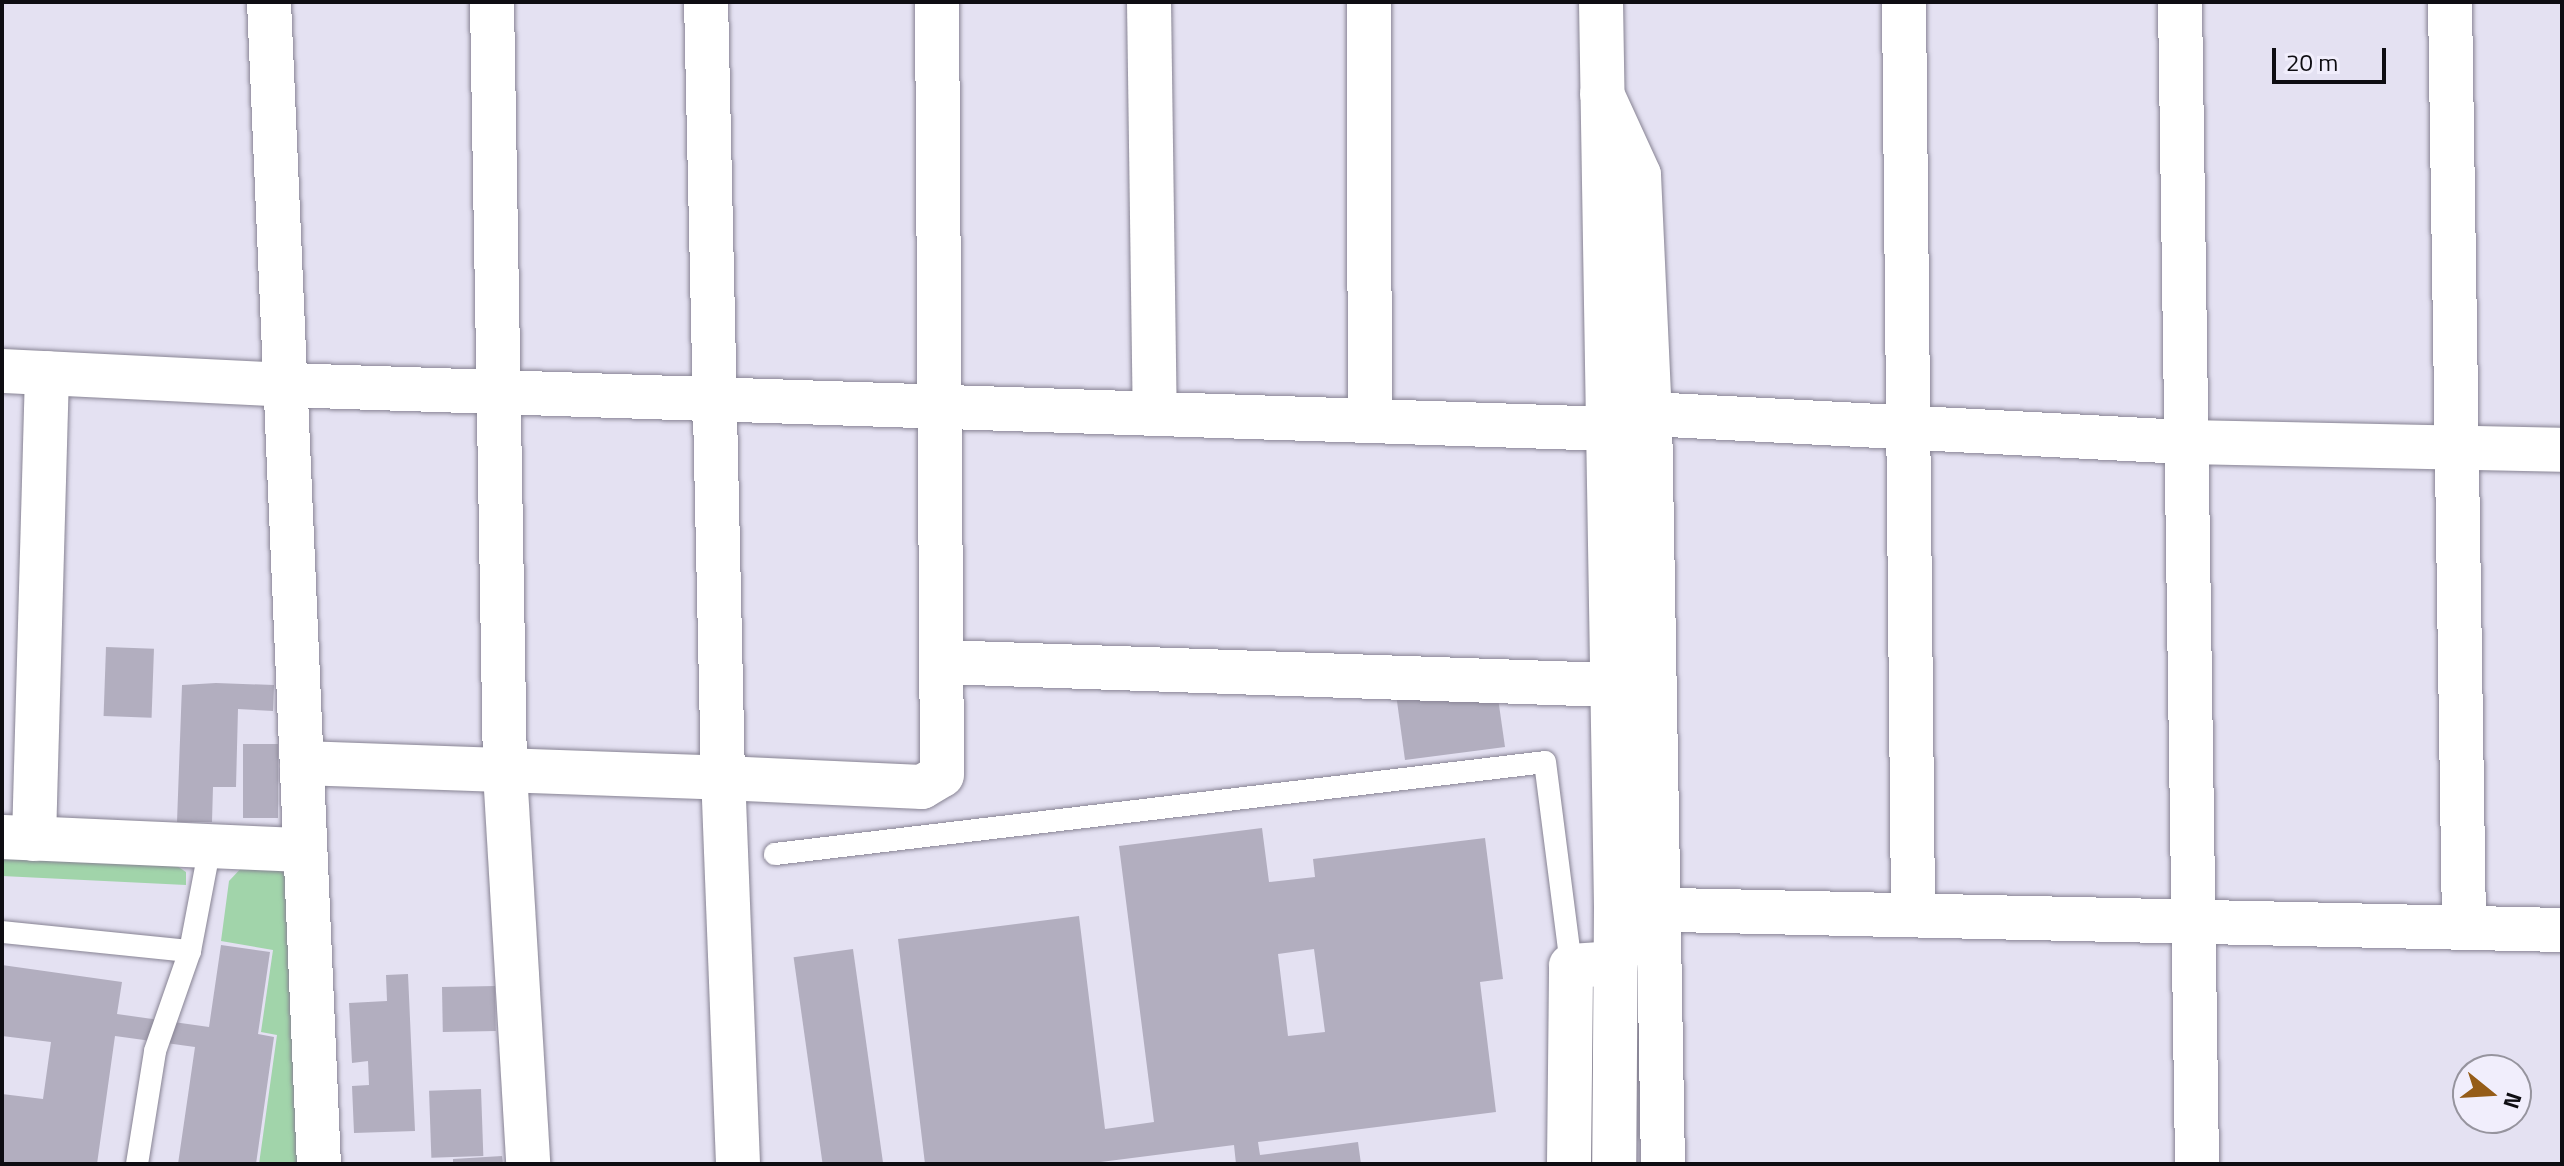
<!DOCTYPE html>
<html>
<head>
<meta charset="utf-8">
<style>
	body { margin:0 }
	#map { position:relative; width:2564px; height:1166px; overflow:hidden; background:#e4e1f2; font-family:"Titillium Web",sans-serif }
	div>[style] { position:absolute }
	.green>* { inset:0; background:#a1d4aa }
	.building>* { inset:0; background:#b2aebf; transform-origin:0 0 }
	.roads { filter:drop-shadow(0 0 2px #878393) drop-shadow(0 0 2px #878393) }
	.service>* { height:22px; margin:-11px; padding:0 11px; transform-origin:11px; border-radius:11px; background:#fff }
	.minor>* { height:44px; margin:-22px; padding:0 22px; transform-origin:22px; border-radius:22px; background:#fff }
	.tertiary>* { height:44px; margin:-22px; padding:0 22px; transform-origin:22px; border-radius:22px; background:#fff }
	span { translate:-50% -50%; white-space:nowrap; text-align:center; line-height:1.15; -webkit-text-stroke:7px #f1eefc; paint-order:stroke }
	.frame { position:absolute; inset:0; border:4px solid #0e0d12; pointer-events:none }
	.north { position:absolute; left:2452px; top:1054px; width:80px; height:80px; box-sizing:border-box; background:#f1eefc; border:2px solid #96949e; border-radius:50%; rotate:108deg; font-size:22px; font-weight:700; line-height:32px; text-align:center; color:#0e0d12 }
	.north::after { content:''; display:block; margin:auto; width:28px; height:36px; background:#955c18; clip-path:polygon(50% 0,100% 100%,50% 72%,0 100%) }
	.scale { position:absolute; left:2272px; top:48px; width:114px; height:36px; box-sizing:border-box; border:4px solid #0e0d12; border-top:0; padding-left:10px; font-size:24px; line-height:28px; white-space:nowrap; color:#0e0d12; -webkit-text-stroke:6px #f1eefc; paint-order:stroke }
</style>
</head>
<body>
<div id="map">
	<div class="green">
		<div style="clip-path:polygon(2px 855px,168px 860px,186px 872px,186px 885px,2px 876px)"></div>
		<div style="clip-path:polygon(245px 864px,286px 870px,302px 1164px,259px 1164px,277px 1035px,261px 1032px,273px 950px,221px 941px,229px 881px)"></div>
	</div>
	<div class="building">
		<div style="left:106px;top:647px;width:48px;height:69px;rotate:2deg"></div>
		<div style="clip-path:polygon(216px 683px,274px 685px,273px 711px,238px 709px,236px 787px,213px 787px,212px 822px,177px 822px,182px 685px)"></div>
		<div style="clip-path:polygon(1396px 694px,1498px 698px,1505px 747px,1405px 760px)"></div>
		<div style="left:243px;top:744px;width:35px;height:74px"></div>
		<div style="clip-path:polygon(evenodd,1262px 828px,1269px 882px,1315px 877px,1313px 859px,1485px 838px,1503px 979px,1480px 982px,1496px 1112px,1258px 1142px,1260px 1155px,1358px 1142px,1361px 1164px,1236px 1164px,1234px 1145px,1085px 1164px,925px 1164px,898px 939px,1079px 916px,1105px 1129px,1154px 1122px,1119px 846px,1262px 828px,1314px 949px,1325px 1032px,1288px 1036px,1278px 954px,1314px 949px)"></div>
		<div style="clip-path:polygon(221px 945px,270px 952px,258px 1034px,274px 1037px,256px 1164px,178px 1164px,195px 1047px,115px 1036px,97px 1164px,2px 1164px,2px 1094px,43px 1099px,51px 1042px,2px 1036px,2px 965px,122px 982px,117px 1014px,209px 1027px)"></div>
		<div style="left:853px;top:949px;width:217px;height:60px;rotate:82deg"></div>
		<div style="clip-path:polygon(408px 974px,415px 1131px,354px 1133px,352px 1086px,369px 1085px,368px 1061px,352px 1063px,349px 1003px,387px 1001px,386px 975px)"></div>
		<div style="left:495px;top:986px;width:45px;height:53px;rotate:89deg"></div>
		<div style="left:481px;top:1089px;width:67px;height:52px;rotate:88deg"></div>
		<div style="clip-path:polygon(502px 1156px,503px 1164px,453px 1164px,453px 1159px)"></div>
	</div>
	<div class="roads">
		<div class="service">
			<div style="left:775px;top:854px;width:775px;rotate:-6.81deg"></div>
			<div style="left:1545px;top:762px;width:206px;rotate:82.7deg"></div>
			<div style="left:2px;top:932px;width:189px;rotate:5.8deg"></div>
			<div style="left:137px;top:1164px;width:114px;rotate:-80.9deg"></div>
			<div style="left:155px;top:1051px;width:106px;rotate:-70.7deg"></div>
			<div style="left:190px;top:951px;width:107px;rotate:-79.2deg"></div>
		</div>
		<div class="minor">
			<div style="left:269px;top:2px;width:1163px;rotate:87.54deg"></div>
			<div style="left:492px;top:2px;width:770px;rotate:89.03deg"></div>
			<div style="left:505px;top:772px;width:393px;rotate:86.6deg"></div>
			<div style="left:1149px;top:2px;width:410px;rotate:89.2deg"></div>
			<div style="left:1369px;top:2px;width:418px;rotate:89.9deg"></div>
			<div style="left:1904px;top:2px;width:910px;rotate:89.43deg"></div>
			<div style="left:2180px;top:2px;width:1162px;rotate:89.16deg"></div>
			<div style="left:2450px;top:2px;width:924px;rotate:89.13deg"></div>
			<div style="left:1602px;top:94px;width:89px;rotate:65.4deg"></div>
			<div style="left:1639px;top:175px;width:239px;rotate:87.4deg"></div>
			<div style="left:1650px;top:414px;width:750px;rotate:89.01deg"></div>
			<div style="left:2px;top:371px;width:283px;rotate:2.8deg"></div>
			<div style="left:285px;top:385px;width:1325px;rotate:1.9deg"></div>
			<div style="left:1650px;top:414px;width:536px;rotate:3deg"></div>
			<div style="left:2185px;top:442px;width:377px;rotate:1.2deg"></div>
			<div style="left:941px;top:662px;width:670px;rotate:1.97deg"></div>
			<div style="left:302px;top:763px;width:421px;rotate:2deg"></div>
			<div style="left:723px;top:778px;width:776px;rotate:-91.25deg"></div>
			<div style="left:2px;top:837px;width:302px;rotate:2.5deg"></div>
			<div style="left:34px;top:839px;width:466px;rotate:-88.4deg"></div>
			<div style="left:1629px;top:909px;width:933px;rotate:1.29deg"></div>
			<div style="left:738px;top:1164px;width:386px;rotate:-92.2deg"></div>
			<div style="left:723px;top:778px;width:199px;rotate:2.6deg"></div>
			<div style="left:922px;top:787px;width:23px;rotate:-31deg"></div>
			<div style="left:942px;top:775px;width:773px;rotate:-90.37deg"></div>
			<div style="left:1569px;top:1164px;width:198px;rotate:-89.4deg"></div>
			<div style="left:1571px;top:966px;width:45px;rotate:-3.8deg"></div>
		</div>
		<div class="tertiary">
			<div style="left:1601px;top:2px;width:906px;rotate:89.05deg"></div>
			<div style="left:1616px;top:908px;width:256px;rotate:90.4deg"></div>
		</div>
	</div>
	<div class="frame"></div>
	<div class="north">N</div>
	<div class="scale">20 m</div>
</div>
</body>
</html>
